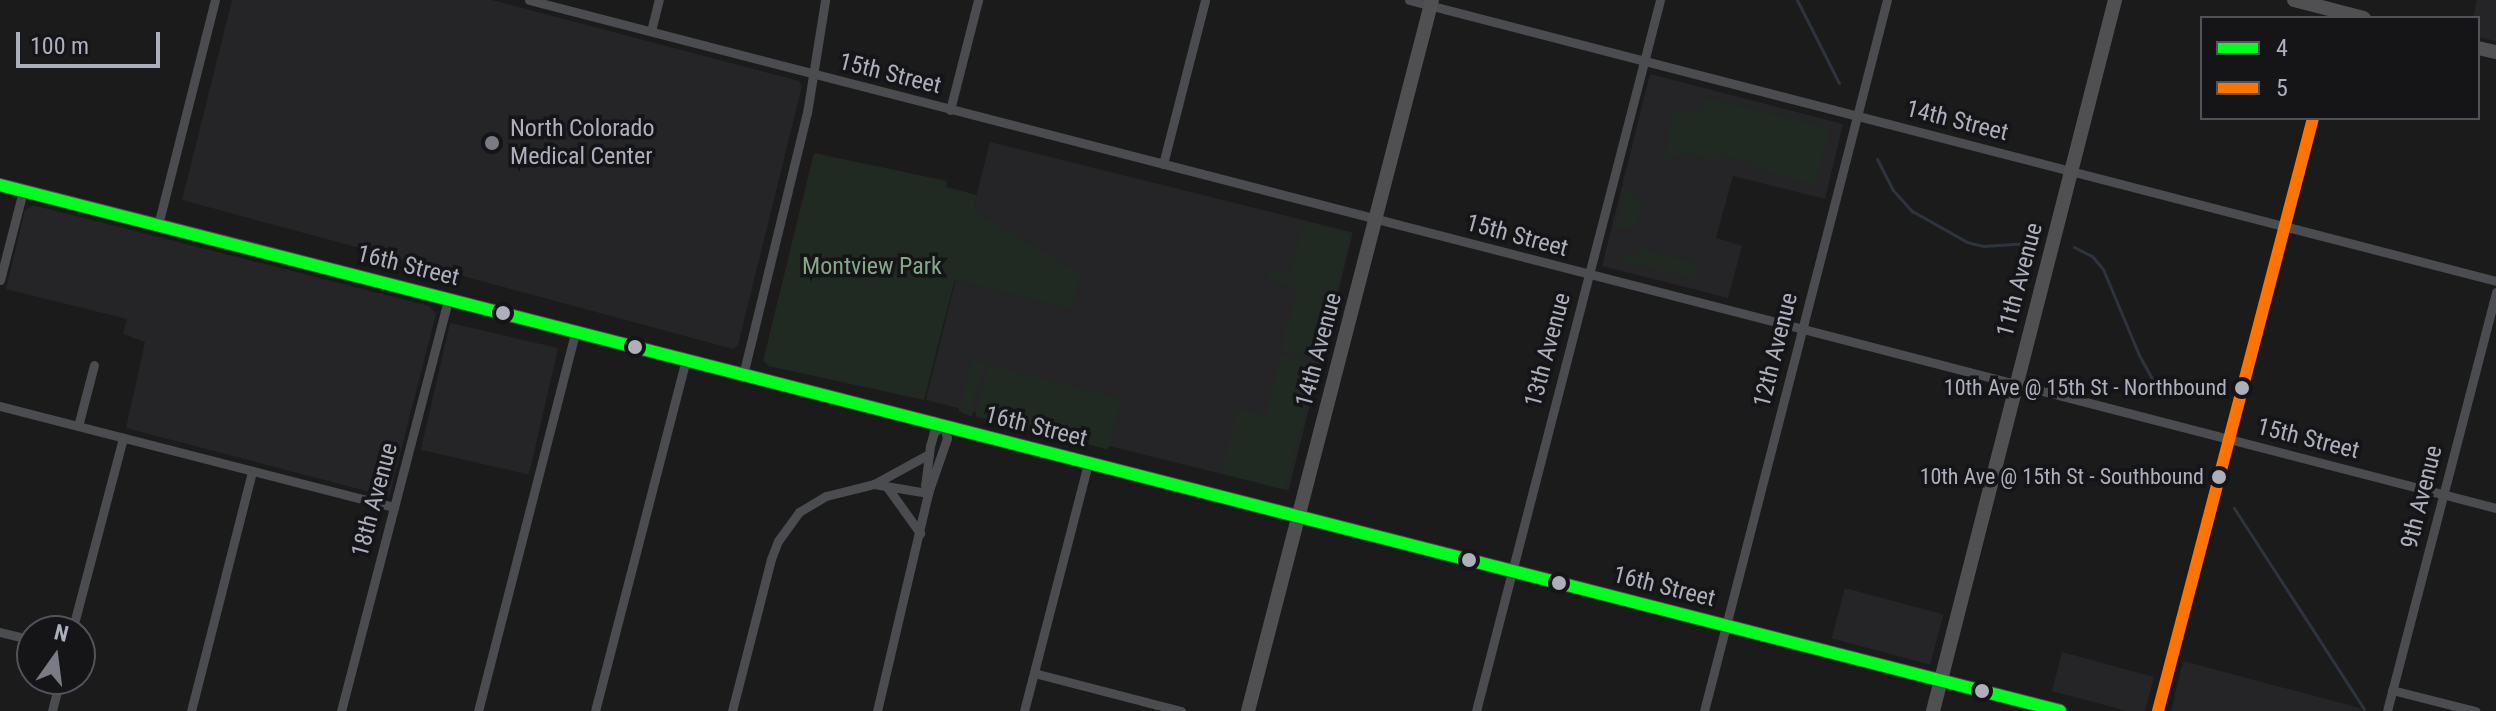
<!DOCTYPE html>
<html>
<head>
<meta charset="utf-8">
<style>
	body { margin:0 }
	#map { position:relative; width:2496px; height:711px; overflow:hidden; background:#1b1b1c; font-family:"Roboto Condensed",sans-serif }
	div>[style] { position:absolute }
	.built>* { inset:0; background:#252528; transform-origin:0 0 }
	.green>* { inset:0; background:#212923; transform-origin:0 0 }
	.stream>* { height:3px; margin:-1.5px; padding:0 1.5px; transform-origin:1.5px; border-radius:1.5px; background:#2e343e }
	.street>* { height:9px; margin:-4.5px; padding:0 4.5px; transform-origin:4.5px; border-radius:4.5px; background:#4b4c4f }
	.secondary>* { height:14px; margin:-7px; padding:0 7px; transform-origin:7px; border-radius:7px; background:#505053 }
	.bus-1>* { height:12px; margin:-6px; padding:0 6px; transform-origin:6px; border-radius:6px; background:#00ff1e }
	.bus-2>* { height:12px; margin:-6px; padding:0 6px; transform-origin:6px; border-radius:6px; background:#ff7300 }
	.dots>* { width:22px; height:22px; translate:-50% -50%; box-sizing:border-box; border:4px solid #151518; border-radius:50% }
	span { translate:-50% -50%; white-space:nowrap; text-align:center; line-height:1.15; -webkit-text-stroke:7px #151518; paint-order:stroke }
	.bus-label { font-size:22px; color:#adb0bc }
	.right { translate:-100% -50%; text-align:right }
	.street-label { font-size:24px; color:#adb0bc }
	.poi-label { font-size:24px; color:#adb0bc }
	.left { translate:0 -50%; text-align:left }
	.park-label { font-size:24px; color:#84a68b }
	.legend { position:absolute; left:2200px; top:16px; width:280px; height:104px; box-sizing:border-box; background:#151518; border:2px solid #52535a; margin:0; padding:10px 14px; list-style:none; font-size:24px; color:#adb0bc }
	.legend li { display:flex; align-items:center; gap:16px; height:40px }
	.legend b { width:40px; border:2px solid #52535a }
	.north { position:absolute; left:16px; top:615px; width:80px; height:80px; box-sizing:border-box; background:#151518; border:2px solid #52535a; border-radius:50%; rotate:14deg; font-size:22px; font-weight:700; line-height:32px; text-align:center; color:#adb0bc }
	.north::after { content:''; display:block; margin:auto; width:28px; height:36px; background:#7a7c84; clip-path:polygon(50% 0,100% 100%,50% 72%,0 100%) }
	.scale { position:absolute; left:16px; top:32px; width:144px; height:36px; box-sizing:border-box; border:4px solid #adb0bc; border-top:0; padding-left:10px; font-size:24px; line-height:28px; white-space:nowrap; color:#adb0bc; -webkit-text-stroke:6px #151518; paint-order:stroke }
</style>
</head>
<body>
<div id="map">
	<div class="built">
		<div style="clip-path:polygon(232px 0,492px 0,799px 81px,802px 86px,738px 345px,733px 349px,182px 200px)"></div>
		<div style="clip-path:polygon(2477px 0,2496px 0,2496px 41px,2478px 37px,2478px 18px,2473px 18px)"></div>
		<div style="clip-path:polygon(1650px 74px,1843px 124px,1825px 199px,1733px 176px,1716px 238px,1742px 246px,1728px 298px,1602px 266px)"></div>
		<div style="left:990px;top:142px;width:374px;height:266px;rotate:14deg"></div>
		<div style="clip-path:polygon(33px 205px,429px 306px,436px 314px,389px 497px,126px 428px,145px 342px,123px 334px,127px 319px,6px 289px,25px 210px)"></div>
		<div style="left:450px;top:323px;width:111px;height:130px;rotate:13deg"></div>
		<div style="left:1845px;top:588px;width:102px;height:52px;rotate:15deg"></div>
		<div style="clip-path:polygon(2062px 652px,2154px 677px,2145px 711px,2127px 711px,2052px 691px)"></div>
		<div style="clip-path:polygon(2183px 661px,2360px 708px,2361px 711px,2171px 711px)"></div>
	</div>
	<div class="green">
		<div style="clip-path:polygon(1706px 97px,1830px 129px,1815px 185px,1765px 172px,1748px 161px,1720px 154px,1718px 161px,1684px 153px,1664px 161px,1674px 108px,1701px 114px)"></div>
		<div style="clip-path:polygon(814px 153px,947px 181px,946px 187px,977px 195px,973px 211px,1081px 274px,1072px 309px,955px 279px,924px 400px,769px 366px,763px 361px)"></div>
		<div style="clip-path:polygon(1625px 191px,1635px 194px,1634px 199px,1643px 202px,1636px 229px,1615px 227px)"></div>
		<div style="clip-path:polygon(1304px 221px,1351px 234px,1319px 359px,1281px 350px,1284px 337px,1291px 337px,1284px 335px,1297px 288px,1268px 280px,1270px 270px,1290px 273px)"></div>
		<div style="clip-path:polygon(1638px 248px,1698px 264px,1695px 279px,1621px 261px,1623px 255px,1636px 258px)"></div>
		<div style="clip-path:polygon(1280px 355px,1317px 365px,1285px 490px,1221px 473px,1238px 409px,1265px 415px)"></div>
		<div style="clip-path:polygon(972px 360px,986px 364px,972px 401px,975px 403px,972px 417px,959px 411px,959px 406px)"></div>
		<div style="left:988px;top:365px;width:137px;height:53px;rotate:14deg"></div>
	</div>
	<div class="stream">
		<div style="left:1797px;top:0;width:93px;rotate:63.2deg"></div>
		<div style="left:1877px;top:159px;width:34px;rotate:63deg"></div>
		<div style="left:1892px;top:189px;width:30px;rotate:48deg"></div>
		<div style="left:1912px;top:211px;width:63px;rotate:29.4deg"></div>
		<div style="left:1967px;top:242px;width:16px;rotate:14deg"></div>
		<div style="left:1983px;top:246px;width:47px;rotate:-3.7deg"></div>
		<div style="left:2074px;top:247px;width:20px;rotate:27deg"></div>
		<div style="left:2092px;top:256px;width:17px;rotate:50deg"></div>
		<div style="left:2103px;top:269px;width:93px;rotate:67.3deg"></div>
		<div style="left:2139px;top:355px;width:46px;rotate:61.2deg"></div>
		<div style="left:2234px;top:508px;width:239px;rotate:57.1deg"></div>
	</div>
	<div class="street">
		<div style="left:529px;top:0;width:2032px;rotate:14.48deg"></div>
		<div style="left:1409px;top:0;width:1123px;rotate:14.49deg"></div>
		<div style="left:651px;top:31px;width:32px;rotate:-76deg"></div>
		<div style="left:950px;top:110px;width:114px;rotate:-75.7deg"></div>
		<div style="left:1163px;top:164px;width:169px;rotate:-75.6deg"></div>
		<div style="left:158px;top:225px;width:232px;rotate:-75.8deg"></div>
		<div style="left:0;top:280px;width:92px;rotate:-75.5deg"></div>
		<div style="left:743px;top:375px;width:270px;rotate:-76.3deg"></div>
		<div style="left:807px;top:113px;width:114px;rotate:-80.9deg"></div>
		<div style="left:0;top:406px;width:407px;rotate:14.4deg"></div>
		<div style="left:78px;top:426px;width:63px;rotate:-75.3deg"></div>
		<div style="left:876px;top:483px;width:60px;rotate:-28.7deg"></div>
		<div style="left:887px;top:487px;width:57px;rotate:54.3deg"></div>
		<div style="left:72px;top:631px;width:200px;rotate:-75.2deg"></div>
		<div style="left:0;top:632px;width:33px;rotate:14deg"></div>
		<div style="left:1034px;top:673px;width:152px;rotate:14.5deg"></div>
		<div style="left:2392px;top:690px;width:86px;rotate:14.2deg"></div>
		<div style="left:52px;top:711px;width:33px;rotate:-76deg"></div>
		<div style="left:191px;top:711px;width:248px;rotate:-75.7deg"></div>
		<div style="left:341px;top:711px;width:426px;rotate:-75.4deg"></div>
		<div style="left:478px;top:711px;width:391px;rotate:-75.6deg"></div>
		<div style="left:595px;top:711px;width:363px;rotate:-75.5deg"></div>
		<div style="left:732px;top:711px;width:157px;rotate:-75.6deg"></div>
		<div style="left:771px;top:559px;width:19px;rotate:-69deg"></div>
		<div style="left:778px;top:541px;width:36px;rotate:-54deg"></div>
		<div style="left:799px;top:512px;width:31px;rotate:-31deg"></div>
		<div style="left:826px;top:496px;width:49px;rotate:-14deg"></div>
		<div style="left:874px;top:484px;width:55px;rotate:9.5deg"></div>
		<div style="left:877px;top:711px;width:224px;rotate:-76.8deg"></div>
		<div style="left:928px;top:493px;width:58px;rotate:-70.9deg"></div>
		<div style="left:947px;top:438px;width:12px;rotate:-104deg"></div>
		<div style="left:944px;top:426px;width:12px;rotate:149deg"></div>
		<div style="left:934px;top:432px;width:15px;rotate:106deg"></div>
		<div style="left:930px;top:446px;width:39px;rotate:97deg"></div>
		<div style="left:925px;top:485px;width:9px;rotate:69deg"></div>
		<div style="left:1024px;top:711px;width:256px;rotate:-75.5deg"></div>
		<div style="left:1476px;top:711px;width:734px;rotate:-75.49deg"></div>
		<div style="left:1704px;top:711px;width:734px;rotate:-75.57deg"></div>
		<div style="left:2158px;top:711px;width:613px;rotate:-75.35deg"></div>
		<div style="left:2387px;top:711px;width:433px;rotate:-75.4deg"></div>
	</div>
	<div class="secondary">
		<div style="left:2294px;top:0;width:72px;rotate:14.4deg"></div>
		<div style="left:2478px;top:48px;width:18px;rotate:13deg"></div>
		<div style="left:0;top:185px;width:2126px;rotate:14.32deg"></div>
		<div style="left:1248px;top:711px;width:734px;rotate:-75.49deg"></div>
		<div style="left:1933px;top:711px;width:734px;rotate:-75.64deg"></div>
	</div>
	<div class="bus-1">
		<div style="left:0;top:185px;width:2126px;rotate:14.32deg"></div>
	</div>
	<div class="bus-2">
		<div style="left:2158px;top:711px;width:613px;rotate:-75.35deg"></div>
	</div>
	<div class="dots">
		<div style="left:492px;top:143px;background:#7a7c84"></div>
		<div style="left:503px;top:313px;background:#adb0bc"></div>
		<div style="left:635px;top:347px;background:#adb0bc"></div>
		<div style="left:2242px;top:388px;background:#adb0bc"></div>
		<div style="left:2219px;top:477px;background:#adb0bc"></div>
		<div style="left:1469px;top:560px;background:#adb0bc"></div>
		<div style="left:1559px;top:583px;background:#adb0bc"></div>
		<div style="left:1982px;top:691px;background:#adb0bc"></div>
	</div>
	<div class="bus-label">
		<span class="right" style="left:2227px;top:388px">10th Ave @ 15th St - Northbound</span>
		<span class="right" style="left:2204px;top:477px">10th Ave @ 15th St - Southbound</span>
	</div>
	<div class="street-label">
		<span style="left:890px;top:74px;rotate:14deg">15th Street</span>
		<span style="left:1957px;top:121px;rotate:14deg">14th Street</span>
		<span style="left:1517px;top:236px;rotate:15deg">15th Street</span>
		<span style="left:408px;top:266px;rotate:14deg">16th Street</span>
		<span style="left:2020px;top:280px;rotate:-75deg">11th Avenue</span>
		<span style="left:1319px;top:350px;rotate:-75deg">14th Avenue</span>
		<span style="left:1548px;top:350px;rotate:-75deg">13th Avenue</span>
		<span style="left:1776px;top:350px;rotate:-76deg">12th Avenue</span>
		<span style="left:1036px;top:427px;rotate:14deg">16th Street</span>
		<span style="left:2308px;top:439px;rotate:14deg">15th Street</span>
		<span style="left:2422px;top:497px;rotate:-76deg">9th Avenue</span>
		<span style="left:375px;top:500px;rotate:-75deg">18th Avenue</span>
		<span style="left:1664px;top:587px;rotate:14deg">16th Street</span>
	</div>
	<div class="poi-label">
		<span class="left" style="left:510px;top:143px">North Colorado<br>Medical Center</span>
	</div>
	<div class="park-label">
		<span style="left:872px;top:267px">Montview Park</span>
	</div>
	<ul class="legend">
	<li><b style="height:10px;background:#00ff1e"></b>4</li>
	<li><b style="height:10px;background:#ff7300"></b>5</li>
	</ul>
	<div class="north">N</div>
	<div class="scale">100 m</div>
</div>
</body>
</html>
